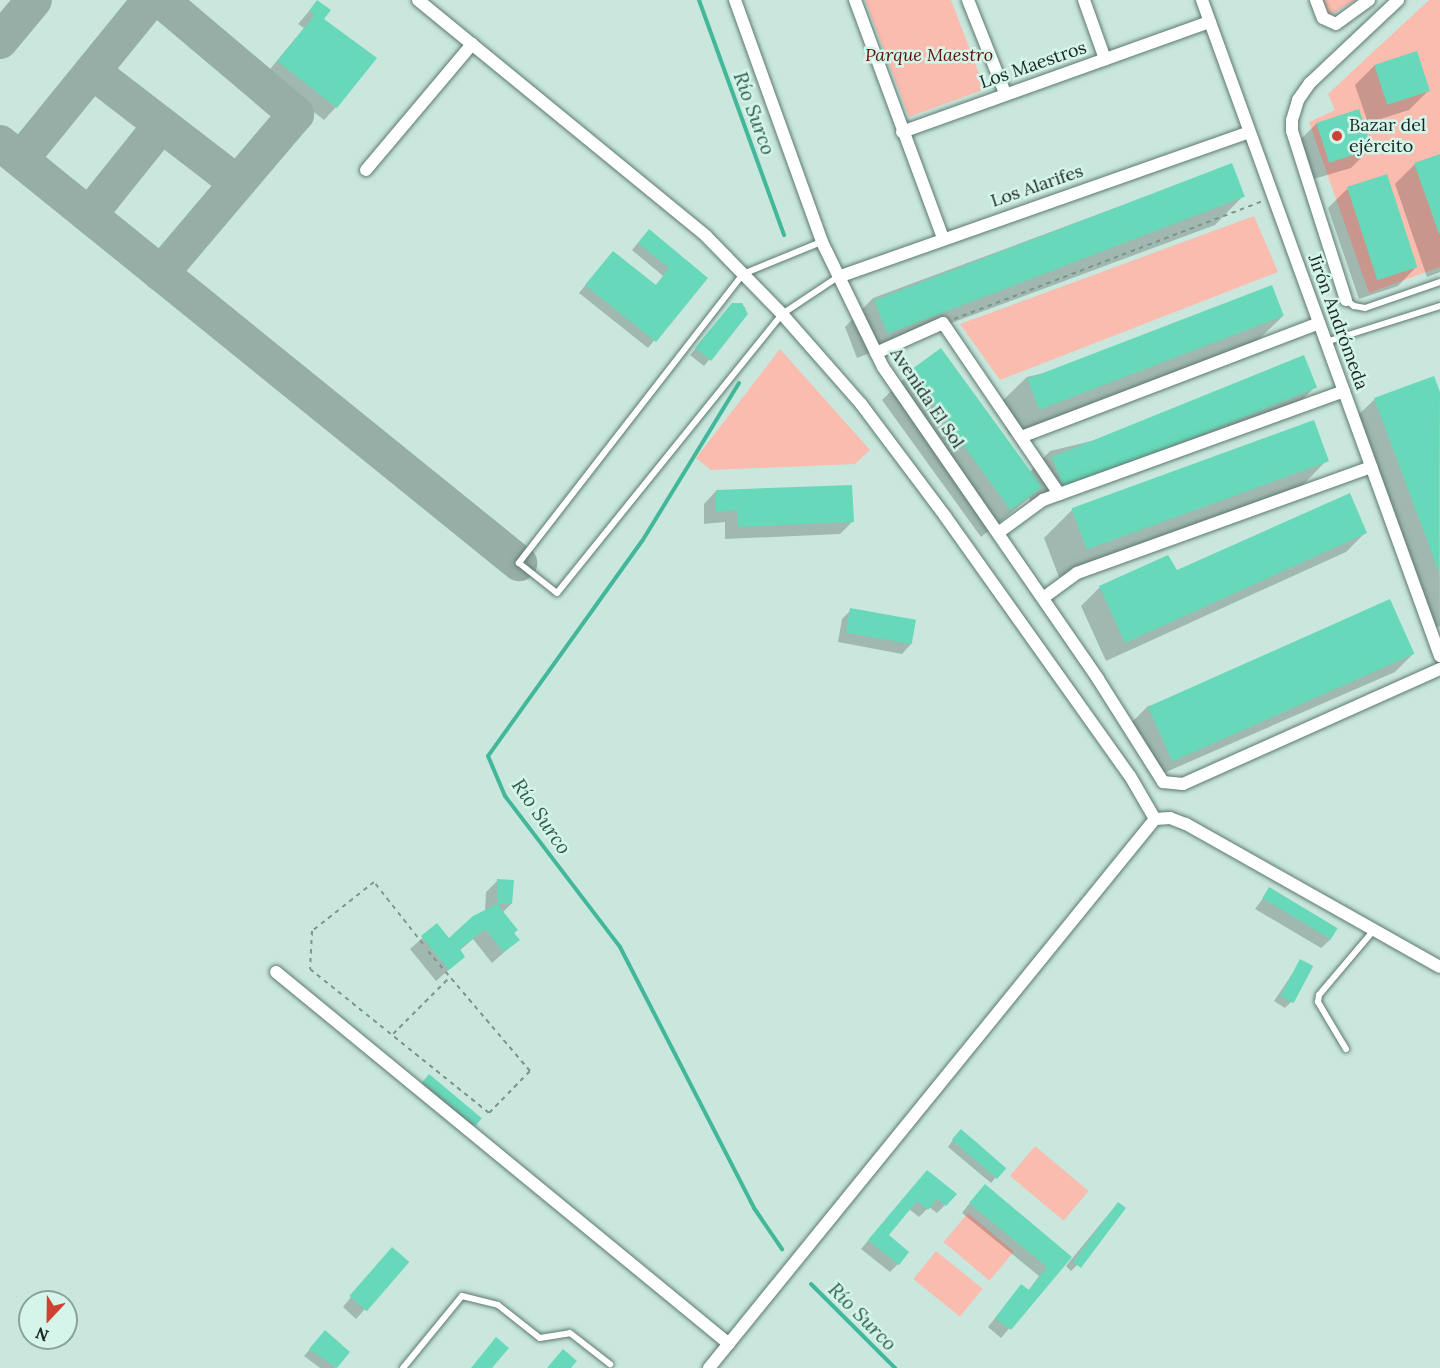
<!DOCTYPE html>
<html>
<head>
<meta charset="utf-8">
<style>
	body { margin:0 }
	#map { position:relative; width:1440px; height:1368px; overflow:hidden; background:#c9e7dd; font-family:Lora,serif }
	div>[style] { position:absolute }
	.green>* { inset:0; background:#fbbcb0; transform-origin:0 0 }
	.shadow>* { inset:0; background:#0003 }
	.stream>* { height:4px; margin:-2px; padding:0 2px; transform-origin:2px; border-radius:2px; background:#43b79a }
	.taxiway>* { height:36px; margin:-18px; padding:0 18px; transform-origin:18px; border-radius:18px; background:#96aea6 }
	.building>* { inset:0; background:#68d8ba; transform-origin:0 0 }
	.path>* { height:2px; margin-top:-1px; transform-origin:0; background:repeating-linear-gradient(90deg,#7d938c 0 4.5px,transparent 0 9px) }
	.roads { filter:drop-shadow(0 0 2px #5d7971) drop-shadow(0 0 2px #5d7971) }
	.lane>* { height:6px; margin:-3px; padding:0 3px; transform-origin:3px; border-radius:3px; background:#fff }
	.street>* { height:12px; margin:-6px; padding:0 6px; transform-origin:6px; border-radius:6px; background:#fff }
	.dots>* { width:16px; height:16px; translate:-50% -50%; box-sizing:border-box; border:3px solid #d6f5ea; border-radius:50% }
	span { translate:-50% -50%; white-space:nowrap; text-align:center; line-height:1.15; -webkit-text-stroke:5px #d6f5ea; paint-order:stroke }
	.park-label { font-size:18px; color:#611109; font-style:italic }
	.street-label { font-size:18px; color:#1a2622 }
	.poi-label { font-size:18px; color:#1a2622 }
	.left { translate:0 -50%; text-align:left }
	.water-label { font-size:20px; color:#2d5d50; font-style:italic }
	.north { position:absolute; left:18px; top:1290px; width:60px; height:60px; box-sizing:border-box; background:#d6f5ea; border:2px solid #8ba29a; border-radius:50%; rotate:202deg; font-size:16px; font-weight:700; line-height:24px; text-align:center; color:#1a2622 }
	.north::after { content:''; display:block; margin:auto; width:21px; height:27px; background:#cf4232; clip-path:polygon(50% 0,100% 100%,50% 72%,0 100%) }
</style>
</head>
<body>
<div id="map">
	<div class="green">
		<div style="clip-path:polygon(865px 0,951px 0,985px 89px,909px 117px)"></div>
		<div style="clip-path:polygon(1323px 0,1356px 0,1328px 16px)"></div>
		<div style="clip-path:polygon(1429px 0,1440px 0,1440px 267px,1369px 293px,1309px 122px,1335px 110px,1328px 94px)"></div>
		<div style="clip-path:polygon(1254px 216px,1278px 272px,1000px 380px,960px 324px)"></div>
		<div style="clip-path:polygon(780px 349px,870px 450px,855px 464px,711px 470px,696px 458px)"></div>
		<div style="left:1035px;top:1146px;width:70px;height:39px;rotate:40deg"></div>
		<div style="left:968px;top:1213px;width:60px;height:38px;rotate:40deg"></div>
		<div style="left:936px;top:1251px;width:60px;height:36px;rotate:39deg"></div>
	</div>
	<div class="shadow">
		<div style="clip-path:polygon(318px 1px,336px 107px,324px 120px,266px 74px,304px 28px,298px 24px)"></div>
		<div style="clip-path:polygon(1375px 65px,1428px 91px,1409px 110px,1368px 123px,1355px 85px)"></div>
		<div style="clip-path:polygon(1317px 123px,1370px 149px,1351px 168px,1310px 180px,1298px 142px)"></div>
		<div style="clip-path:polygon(1440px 156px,1440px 272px,1427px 277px,1395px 184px,1414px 165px)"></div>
		<div style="clip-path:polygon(1231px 165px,1243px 196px,1215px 225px,857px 358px,845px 327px,873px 298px)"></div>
		<div style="clip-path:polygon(1347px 189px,1417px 266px,1398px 286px,1359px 299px,1328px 208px)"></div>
		<div style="clip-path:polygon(642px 238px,705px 278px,648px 348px,579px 293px,606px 260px,655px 286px,663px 276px,632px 250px)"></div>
		<div style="clip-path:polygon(733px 305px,745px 307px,746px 313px,704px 366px,690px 355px)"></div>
		<div style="clip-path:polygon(1283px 316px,1254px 344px,1009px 435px,998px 405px,1027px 377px)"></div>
		<div style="clip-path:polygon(911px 372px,1029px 473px,1050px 451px,1315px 387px,1287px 415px,1033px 510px,1029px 498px,981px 537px,882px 400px)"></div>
		<div style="clip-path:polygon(1439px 393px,1440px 626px,1434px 628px,1355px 418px,1375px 399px)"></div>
		<div style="clip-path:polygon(1313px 422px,1327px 460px,1299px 489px,1059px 577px,1044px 538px,1072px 510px)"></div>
		<div style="clip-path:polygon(716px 491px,852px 522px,840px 534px,725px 539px,725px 522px,704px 524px,704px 504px)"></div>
		<div style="clip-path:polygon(1365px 533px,1346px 552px,1106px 661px,1081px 606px,1100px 587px)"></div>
		<div style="clip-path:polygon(851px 610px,911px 644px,902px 654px,838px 642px,842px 619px)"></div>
		<div style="clip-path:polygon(1414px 653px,1395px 672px,1157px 776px,1129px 725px,1148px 706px)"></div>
		<div style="clip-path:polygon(497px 881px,511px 904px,502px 913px,518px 940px,492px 963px,473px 939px,459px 951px,463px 957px,436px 981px,410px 949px,437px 925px,449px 940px,485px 911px,486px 892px)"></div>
		<div style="clip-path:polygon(1270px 889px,1331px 939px,1321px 948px,1255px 909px)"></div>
		<div style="clip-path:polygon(1301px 961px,1291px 1002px,1285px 1008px,1274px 1001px)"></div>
		<div style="clip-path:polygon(429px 1076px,480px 1118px,465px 1133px,420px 1085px)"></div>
		<div style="clip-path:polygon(955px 1137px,996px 1177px,991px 1183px,948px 1147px)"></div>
		<div style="clip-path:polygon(919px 1180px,945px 1205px,937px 1213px,929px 1207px,919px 1217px,909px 1209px,887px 1235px,898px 1264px,890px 1272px,861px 1249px)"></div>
		<div style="clip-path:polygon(976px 1195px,1069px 1257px,1001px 1338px,988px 1327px,1021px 1286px,1028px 1291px,1039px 1276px,962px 1213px)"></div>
		<div style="clip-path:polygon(1112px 1210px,1077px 1265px,1071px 1271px,1066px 1266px)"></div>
		<div style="clip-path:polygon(383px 1258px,407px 1262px,356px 1319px,343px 1307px)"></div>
		<div style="clip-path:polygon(320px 1338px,348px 1352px,335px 1368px,320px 1368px,304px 1356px)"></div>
	</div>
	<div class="stream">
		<div style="left:699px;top:0;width:250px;rotate:70.1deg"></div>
		<div style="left:739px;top:383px;width:185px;rotate:121.5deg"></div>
		<div style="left:642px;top:541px;width:264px;rotate:125.6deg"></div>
		<div style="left:488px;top:756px;width:43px;rotate:67deg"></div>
		<div style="left:505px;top:796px;width:190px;rotate:52.7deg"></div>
		<div style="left:620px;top:947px;width:293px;rotate:62.8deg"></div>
		<div style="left:754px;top:1208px;width:50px;rotate:55.7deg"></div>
		<div style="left:811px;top:1284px;width:119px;rotate:45deg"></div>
	</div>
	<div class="taxiway">
		<div style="left:161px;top:0;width:177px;rotate:40.2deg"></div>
		<div style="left:296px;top:114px;width:209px;rotate:130.3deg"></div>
		<div style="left:0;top:41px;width:53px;rotate:-50.3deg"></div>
		<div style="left:93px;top:72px;width:182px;rotate:37.6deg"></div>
		<div style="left:0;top:143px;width:668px;rotate:38.98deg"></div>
		<div style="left:21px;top:159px;width:205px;rotate:-50.9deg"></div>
		<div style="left:89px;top:215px;width:115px;rotate:-51.3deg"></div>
	</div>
	<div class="building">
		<div style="clip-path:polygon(317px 0,331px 10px,324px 19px,377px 58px,337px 108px,277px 61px,315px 15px,309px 11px)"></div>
		<div style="left:1417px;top:51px;width:42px;height:45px;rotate:72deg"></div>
		<div style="left:1359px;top:109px;width:42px;height:45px;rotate:72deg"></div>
		<div style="clip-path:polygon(1440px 154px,1440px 233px,1439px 234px,1414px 163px)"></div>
		<div style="left:1232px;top:163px;width:36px;height:383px;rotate:69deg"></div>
		<div style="left:1387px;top:174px;width:98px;height:42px;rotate:72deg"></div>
		<div style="clip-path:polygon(649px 229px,708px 278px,656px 342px,585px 285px,613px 251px,656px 285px,669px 268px,638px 243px)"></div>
		<div style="left:1272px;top:285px;width:33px;height:262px;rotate:69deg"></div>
		<div style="clip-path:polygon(732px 303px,742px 303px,748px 314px,711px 361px,695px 348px)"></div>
		<div style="left:941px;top:348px;width:172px;height:39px;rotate:54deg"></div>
		<div style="left:1304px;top:355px;width:35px;height:272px;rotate:68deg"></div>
		<div style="clip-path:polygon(1434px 376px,1440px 392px,1439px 572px,1374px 398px)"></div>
		<div style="left:1314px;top:420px;width:44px;height:258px;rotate:70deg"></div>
		<div style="clip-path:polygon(852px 485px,854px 522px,738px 527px,737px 510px,716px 512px,716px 490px)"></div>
		<div style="clip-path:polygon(1350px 493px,1367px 533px,1125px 643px,1099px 586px,1168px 555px,1177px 570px)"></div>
		<div style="left:1390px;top:599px;width:60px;height:265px;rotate:66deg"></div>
		<div style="left:850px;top:608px;width:67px;height:25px;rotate:10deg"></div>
		<div style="clip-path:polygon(497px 879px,514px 880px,512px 904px,497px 904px,518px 930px,514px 933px,520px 940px,504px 952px,485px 929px,460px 949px,465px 957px,449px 970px,421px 936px,437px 923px,449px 938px,473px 916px,497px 904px)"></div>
		<div style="left:1269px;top:887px;width:80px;height:13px;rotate:31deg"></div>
		<div style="left:1300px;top:959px;width:15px;height:42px;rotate:28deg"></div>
		<div style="left:429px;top:1074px;width:69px;height:10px;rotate:40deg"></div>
		<div style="left:961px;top:1129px;width:60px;height:14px;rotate:41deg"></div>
		<div style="clip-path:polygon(927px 1170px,957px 1194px,946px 1206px,937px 1199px,928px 1210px,917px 1201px,889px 1235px,909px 1252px,899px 1265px,868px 1240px)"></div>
		<div style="clip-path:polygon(985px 1184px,1072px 1257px,1011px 1330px,995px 1318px,1021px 1284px,1029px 1290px,1047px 1267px,969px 1203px)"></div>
		<div style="left:1118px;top:1202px;width:10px;height:75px;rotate:37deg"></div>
		<div style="left:392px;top:1247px;width:23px;height:65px;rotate:41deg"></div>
		<div style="clip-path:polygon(325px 1330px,350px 1352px,337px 1368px,309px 1349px)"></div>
		<div style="clip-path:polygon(496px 1337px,509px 1348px,492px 1368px,471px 1368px)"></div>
		<div style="clip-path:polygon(563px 1349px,577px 1361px,571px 1368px,547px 1368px)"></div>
	</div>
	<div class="path">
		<div style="left:954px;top:319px;width:331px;rotate:-20.9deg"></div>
		<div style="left:423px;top:944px;width:79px;rotate:-128.3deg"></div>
		<div style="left:374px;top:882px;width:79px;rotate:141.7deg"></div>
		<div style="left:312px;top:931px;width:38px;rotate:93deg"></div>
		<div style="left:310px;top:969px;width:230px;rotate:38.8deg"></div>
		<div style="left:489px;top:1113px;width:59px;rotate:-45.7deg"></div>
		<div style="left:530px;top:1071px;width:157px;rotate:-130.4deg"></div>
		<div style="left:393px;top:1034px;width:81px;rotate:-45deg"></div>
	</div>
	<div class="roads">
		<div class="lane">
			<div style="left:821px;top:242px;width:84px;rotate:157.7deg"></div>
			<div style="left:743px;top:274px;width:366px;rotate:127.8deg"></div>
			<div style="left:519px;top:563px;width:48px;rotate:38.3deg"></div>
			<div style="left:557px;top:593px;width:358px;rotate:-51.1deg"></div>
			<div style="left:782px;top:314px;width:67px;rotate:-33.5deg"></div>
			<div style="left:1346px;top:300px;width:10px;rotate:37deg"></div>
			<div style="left:1354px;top:306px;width:11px;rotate:10deg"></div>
			<div style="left:1365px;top:308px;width:79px;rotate:-19.1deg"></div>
			<div style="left:1326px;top:342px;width:120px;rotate:-17.5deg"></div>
			<div style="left:1346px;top:1049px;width:55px;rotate:-120.8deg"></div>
			<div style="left:1318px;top:1002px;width:7px;rotate:-82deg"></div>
			<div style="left:1319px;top:995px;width:85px;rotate:-49.8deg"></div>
			<div style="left:403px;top:1368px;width:93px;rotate:-50.7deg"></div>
			<div style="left:462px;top:1296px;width:37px;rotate:14deg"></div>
			<div style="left:498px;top:1305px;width:53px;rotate:38.2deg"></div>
			<div style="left:540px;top:1338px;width:30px;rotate:-9deg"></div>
			<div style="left:570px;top:1333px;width:51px;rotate:37.8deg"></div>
		</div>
		<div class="street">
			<div style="left:418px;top:0;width:372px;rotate:39.3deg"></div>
			<div style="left:706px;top:236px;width:109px;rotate:45.7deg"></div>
			<div style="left:782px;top:314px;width:120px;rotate:48.7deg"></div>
			<div style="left:861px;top:404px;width:140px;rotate:53.1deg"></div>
			<div style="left:945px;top:516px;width:319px;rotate:54.6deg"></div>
			<div style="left:1130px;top:776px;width:50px;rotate:59.8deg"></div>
			<div style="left:735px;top:0;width:257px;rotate:70.2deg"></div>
			<div style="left:822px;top:242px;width:139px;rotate:64deg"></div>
			<div style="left:883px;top:367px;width:379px;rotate:55.4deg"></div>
			<div style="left:1098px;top:679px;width:122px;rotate:57.7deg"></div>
			<div style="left:1163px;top:782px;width:20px;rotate:6deg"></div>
			<div style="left:1183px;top:784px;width:282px;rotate:-24.1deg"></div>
			<div style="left:855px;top:0;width:254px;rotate:69.7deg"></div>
			<div style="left:968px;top:0;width:100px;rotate:68.3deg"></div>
			<div style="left:1084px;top:0;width:63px;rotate:70.4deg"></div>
			<div style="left:1202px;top:0;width:698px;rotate:70.06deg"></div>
			<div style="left:1316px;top:0;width:19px;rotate:69deg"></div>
			<div style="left:1323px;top:18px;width:14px;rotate:25deg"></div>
			<div style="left:1336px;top:24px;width:41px;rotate:-36deg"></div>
			<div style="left:902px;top:132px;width:327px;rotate:-19.7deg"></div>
			<div style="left:366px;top:170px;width:165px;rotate:-49.9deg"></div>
			<div style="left:838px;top:277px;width:436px;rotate:-19.4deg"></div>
			<div style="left:1346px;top:300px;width:177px;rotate:-107.7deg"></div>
			<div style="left:1292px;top:131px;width:11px;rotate:-90deg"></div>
			<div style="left:1292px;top:120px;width:21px;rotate:-73deg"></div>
			<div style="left:1298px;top:100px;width:21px;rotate:-55deg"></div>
			<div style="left:1310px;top:83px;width:121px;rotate:-43.3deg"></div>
			<div style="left:876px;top:353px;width:73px;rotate:-24.1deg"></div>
			<div style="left:943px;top:323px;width:207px;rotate:55.8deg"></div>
			<div style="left:1021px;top:437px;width:319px;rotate:-20.9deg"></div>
			<div style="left:998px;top:533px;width:56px;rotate:-36.3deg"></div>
			<div style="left:1043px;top:500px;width:320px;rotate:-19.9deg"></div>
			<div style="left:1043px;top:598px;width:42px;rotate:-36.3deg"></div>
			<div style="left:1077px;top:573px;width:313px;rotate:-19.8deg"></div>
			<div style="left:276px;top:972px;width:586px;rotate:39.39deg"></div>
			<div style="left:709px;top:1368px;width:707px;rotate:-50.91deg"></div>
			<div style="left:1155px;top:819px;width:15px;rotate:-4deg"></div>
			<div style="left:1170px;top:818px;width:17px;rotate:21deg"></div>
			<div style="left:1186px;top:824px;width:291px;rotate:29.4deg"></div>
		</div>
	</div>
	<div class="dots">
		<div style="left:1337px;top:136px;background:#cf4232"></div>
	</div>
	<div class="park-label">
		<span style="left:929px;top:55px">Parque Maestro</span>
	</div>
	<div class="street-label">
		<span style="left:1033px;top:65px;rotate:-19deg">Los Maestros</span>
		<span style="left:1037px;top:186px;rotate:-19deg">Los Alarifes</span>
		<span style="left:1338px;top:322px;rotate:70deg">Jirón Andrómeda</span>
		<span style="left:927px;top:398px;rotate:56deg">Avenida El Sol</span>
	</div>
	<div class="poi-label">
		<span class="left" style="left:1349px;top:136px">Bazar del<br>ejército</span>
	</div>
	<div class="water-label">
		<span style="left:755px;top:113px;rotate:70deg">Río Surco</span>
		<span style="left:542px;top:816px;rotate:55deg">Río Surco</span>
		<span style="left:863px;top:1316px;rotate:45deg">Río Surco</span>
	</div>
	<div class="north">N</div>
</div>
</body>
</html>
